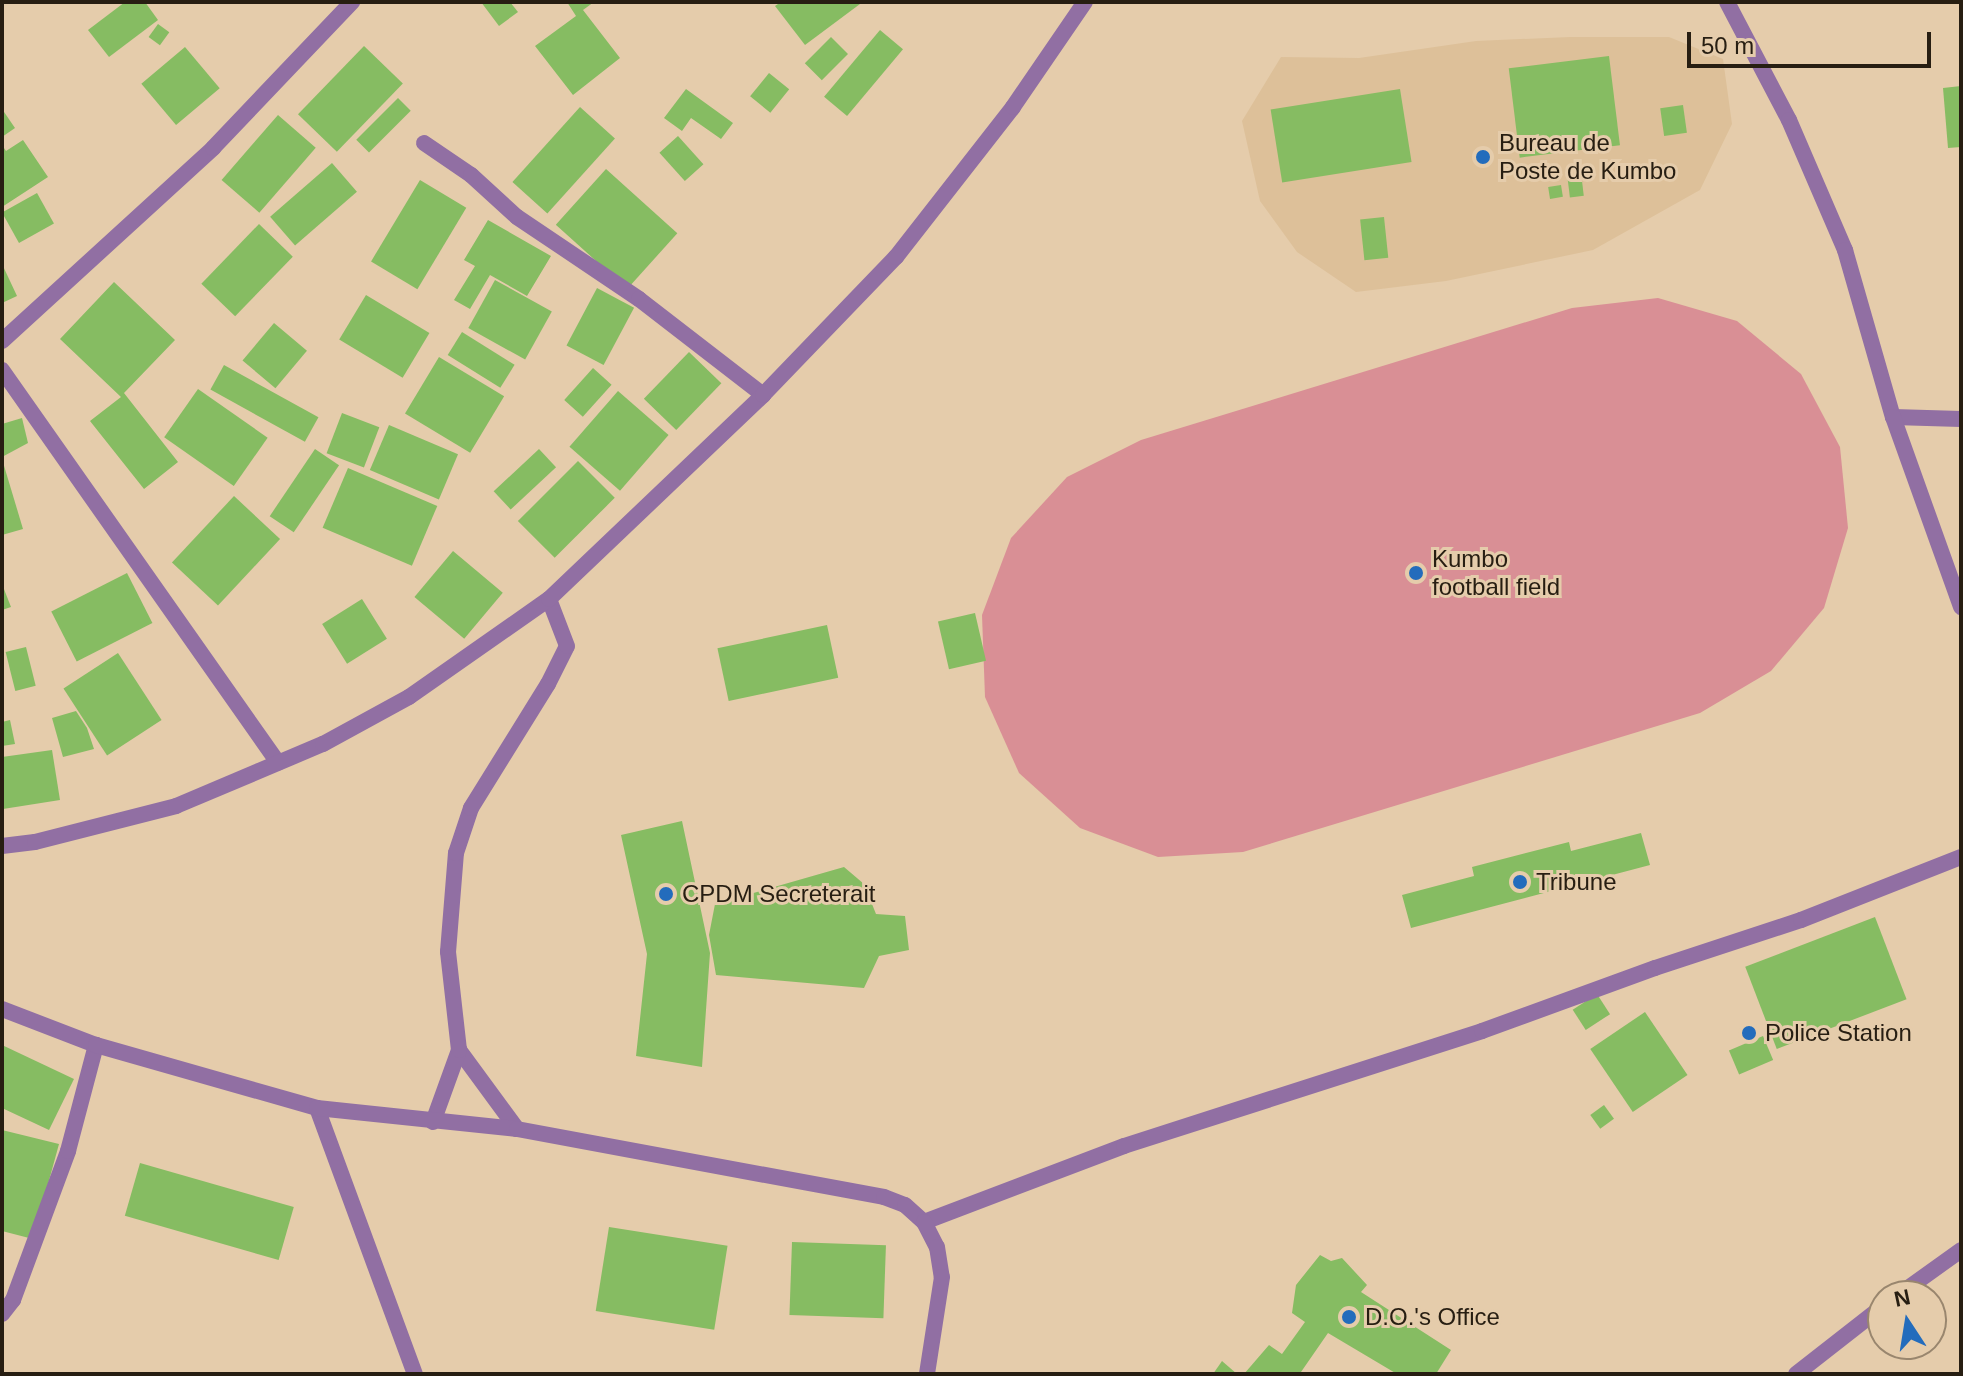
<!DOCTYPE html>
<html>
<head>
<meta charset="utf-8">
<style>
	body { margin:0 }
	#map { position:relative; width:1963px; height:1376px; overflow:hidden; background:#e5ccab; font-family:Helvetica,sans-serif }
	div>[style] { position:absolute }
	.built>* { inset:0; background:#ddc099 }
	.green>* { inset:0; background:#d98f95 }
	.building>* { inset:0; background:#86bc62; transform-origin:0 0 }
	.service>* { height:16px; margin:-8px; padding:0 8px; transform-origin:8px; border-radius:8px; background:#916fa3 }
	.minor>* { height:16px; margin:-8px; padding:0 8px; transform-origin:8px; border-radius:8px; background:#916fa3 }
	.tertiary>* { height:16px; margin:-8px; padding:0 8px; transform-origin:8px; border-radius:8px; background:#916fa3 }
	.dots>* { width:22px; height:22px; translate:-50% -50%; box-sizing:border-box; border:4px solid #e5ccab; border-radius:50% }
	span { translate:-50% -50%; white-space:nowrap; text-align:center; line-height:1.15; -webkit-text-stroke:6px #e5ccab; paint-order:stroke }
	.poi-label { font-size:24px; color:#271e12 }
	.left { translate:0 -50%; text-align:left }
	.frame { position:absolute; inset:0; border:4px solid #271e12; pointer-events:none }
	.north { position:absolute; left:1867px; top:1280px; width:80px; height:80px; box-sizing:border-box; background:#e5ccab; border:2px solid #99866e; border-radius:50%; rotate:348deg; font-size:22px; font-weight:700; line-height:32px; text-align:center; color:#271e12 }
	.north::after { content:''; display:block; margin:auto; width:28px; height:36px; background:#236cbc; clip-path:polygon(50% 0,100% 100%,50% 72%,0 100%) }
	.scale { position:absolute; left:1687px; top:32px; width:244px; height:36px; box-sizing:border-box; border:4px solid #271e12; border-top:0; padding-left:10px; font-size:24px; line-height:28px; white-space:nowrap; color:#271e12; -webkit-text-stroke:6px #e5ccab; paint-order:stroke }
</style>
</head>
<body>
<div id="map">
	<div class="built">
		<div style="clip-path:polygon(1570px 37px,1669px 37px,1723px 59px,1732px 124px,1700px 190px,1593px 250px,1446px 281px,1356px 292px,1297px 252px,1260px 201px,1242px 121px,1281px 57px,1359px 58px,1476px 41px)"></div>
	</div>
	<div class="green">
		<div style="clip-path:polygon(1658px 298px,1737px 321px,1801px 374px,1840px 447px,1848px 528px,1824px 608px,1771px 671px,1700px 713px,1243px 852px,1158px 857px,1080px 828px,1019px 773px,985px 697px,982px 615px,1011px 538px,1067px 477px,1141px 440px,1572px 308px)"></div>
	</div>
	<div class="building">
		<div style="clip-path:polygon(125px 2px,145px 2px,158px 20px,109px 57px,88px 30px)"></div>
		<div style="clip-path:polygon(481px 2px,510px 2px,518px 12px,499px 26px)"></div>
		<div style="clip-path:polygon(567px 2px,594px 2px,583px 10px,620px 58px,573px 95px,535px 46px,576px 16px)"></div>
		<div style="clip-path:polygon(781px 2px,859px 2px,860px 4px,805px 45px,775px 6px)"></div>
		<div style="left:158px;top:24px;width:14px;height:16px;rotate:36deg"></div>
		<div style="left:880px;top:30px;width:30px;height:87px;rotate:40deg"></div>
		<div style="left:831px;top:37px;width:24px;height:37px;rotate:45deg"></div>
		<div style="left:364px;top:46px;width:54px;height:95px;rotate:44deg"></div>
		<div style="left:185px;top:47px;width:54px;height:57px;rotate:50deg"></div>
		<div style="left:1609px;top:56px;width:90px;height:101px;rotate:83deg"></div>
		<div style="left:769px;top:73px;width:26px;height:30px;rotate:39deg"></div>
		<div style="clip-path:polygon(1961px 86px,1961px 147px,1948px 148px,1943px 88px)"></div>
		<div style="clip-path:polygon(686px 89px,733px 123px,721px 139px,691px 118px,682px 131px,664px 118px)"></div>
		<div style="left:1400px;top:89px;width:74px;height:131px;rotate:81deg"></div>
		<div style="left:398px;top:98px;width:18px;height:59px;rotate:45deg"></div>
		<div style="left:1683px;top:105px;width:28px;height:23px;rotate:82deg"></div>
		<div style="left:580px;top:107px;width:47px;height:101px;rotate:42deg"></div>
		<div style="clip-path:polygon(2px 109px,15px 128px,2px 137px)"></div>
		<div style="left:278px;top:115px;width:50px;height:86px;rotate:41deg"></div>
		<div style="left:678px;top:136px;width:38px;height:25px;rotate:48deg"></div>
		<div style="clip-path:polygon(23px 140px,48px 177px,2px 207px,2px 145px,6px 151px)"></div>
		<div style="left:332px;top:163px;width:38px;height:82px;rotate:49deg"></div>
		<div style="left:606px;top:169px;width:96px;height:75px;rotate:42deg"></div>
		<div style="left:1581px;top:173px;width:23px;height:14px;rotate:83deg"></div>
		<div style="left:420px;top:180px;width:54px;height:95px;rotate:31deg"></div>
		<div style="left:1561px;top:185px;width:12px;height:13px;rotate:81deg"></div>
		<div style="left:37px;top:193px;width:35px;height:40px;rotate:61deg"></div>
		<div style="left:1384px;top:217px;width:41px;height:24px;rotate:84deg"></div>
		<div style="clip-path:polygon(488px 220px,551px 256px,527px 296px,490px 275px,470px 309px,454px 300px,475px 266px,464px 260px)"></div>
		<div style="left:259px;top:224px;width:47px;height:83px;rotate:44deg"></div>
		<div style="clip-path:polygon(2px 264px,17px 296px,2px 303px)"></div>
		<div style="left:495px;top:280px;width:65px;height:55px;rotate:29deg"></div>
		<div style="clip-path:polygon(114px 282px,175px 340px,124px 393px,178px 462px,144px 489px,90px 421px,121px 397px,60px 339px)"></div>
		<div style="left:597px;top:288px;width:42px;height:65px;rotate:28deg"></div>
		<div style="left:366px;top:295px;width:74px;height:52px;rotate:31deg"></div>
		<div style="left:274px;top:323px;width:43px;height:49px;rotate:40deg"></div>
		<div style="left:462px;top:332px;width:62px;height:27px;rotate:32deg"></div>
		<div style="left:689px;top:352px;width:45px;height:65px;rotate:44deg"></div>
		<div style="left:439px;top:357px;width:76px;height:66px;rotate:31deg"></div>
		<div style="left:224px;top:365px;width:108px;height:28px;rotate:29deg"></div>
		<div style="left:593px;top:368px;width:25px;height:43px;rotate:42deg"></div>
		<div style="left:198px;top:389px;width:85px;height:59px;rotate:35deg"></div>
		<div style="left:618px;top:391px;width:67px;height:74px;rotate:41deg"></div>
		<div style="left:342px;top:413px;width:40px;height:43px;rotate:21deg"></div>
		<div style="clip-path:polygon(22px 418px,28px 443px,2px 457px,2px 424px)"></div>
		<div style="left:389px;top:425px;width:75px;height:49px;rotate:23deg"></div>
		<div style="left:315px;top:449px;width:29px;height:81px;rotate:34deg"></div>
		<div style="left:539px;top:449px;width:25px;height:62px;rotate:47deg"></div>
		<div style="clip-path:polygon(2px 459px,23px 529px,2px 535px)"></div>
		<div style="left:578px;top:461px;width:52px;height:85px;rotate:45deg"></div>
		<div style="left:348px;top:468px;width:97px;height:65px;rotate:23deg"></div>
		<div style="left:234px;top:496px;width:63px;height:91px;rotate:43deg"></div>
		<div style="left:453px;top:551px;width:65px;height:60px;rotate:40deg"></div>
		<div style="left:127px;top:573px;width:56px;height:85px;rotate:63deg"></div>
		<div style="clip-path:polygon(2px 584px,11px 607px,2px 610px)"></div>
		<div style="left:362px;top:599px;width:47px;height:47px;rotate:58deg"></div>
		<div style="left:975px;top:613px;width:49px;height:38px;rotate:77deg"></div>
		<div style="left:827px;top:625px;width:54px;height:112px;rotate:78deg"></div>
		<div style="left:26px;top:647px;width:40px;height:21px;rotate:76deg"></div>
		<div style="left:118px;top:653px;width:80px;height:65px;rotate:57deg"></div>
		<div style="clip-path:polygon(76px 711px,87px 728px,94px 749px,63px 757px,52px 718px)"></div>
		<div style="clip-path:polygon(10px 720px,15px 744px,2px 746px,2px 722px)"></div>
		<div style="clip-path:polygon(52px 750px,60px 800px,3px 809px,2px 757px)"></div>
		<div style="clip-path:polygon(682px 821px,710px 953px,702px 1067px,636px 1056px,647px 954px,621px 835px)"></div>
		<div style="clip-path:polygon(1641px 833px,1650px 865px,1411px 928px,1402px 895px,1474px 876px,1472px 867px,1569px 842px,1571px 851px)"></div>
		<div style="clip-path:polygon(844px 867px,864px 884px,876px 914px,905px 916px,909px 950px,879px 956px,864px 988px,716px 975px,709px 935px,715px 904px)"></div>
		<div style="left:1875px;top:917px;width:88px;height:139px;rotate:69deg"></div>
		<div style="left:1597px;top:994px;width:24px;height:29px;rotate:57deg"></div>
		<div style="left:1645px;top:1012px;width:76px;height:66px;rotate:56deg"></div>
		<div style="left:1763px;top:1036px;width:26px;height:37px;rotate:67deg"></div>
		<div style="clip-path:polygon(2px 1045px,74px 1079px,49px 1130px,2px 1108px)"></div>
		<div style="left:1604px;top:1105px;width:17px;height:17px;rotate:54deg"></div>
		<div style="clip-path:polygon(2px 1130px,59px 1144px,33px 1239px,2px 1231px)"></div>
		<div style="left:140px;top:1163px;width:160px;height:55px;rotate:16deg"></div>
		<div style="left:609px;top:1227px;width:120px;height:85px;rotate:9deg"></div>
		<div style="left:792px;top:1242px;width:94px;height:73px;rotate:2deg"></div>
		<div style="clip-path:polygon(1320px 1255px,1331px 1261px,1342px 1258px,1367px 1285px,1361px 1292px,1451px 1350px,1436px 1374px,1397px 1374px,1328px 1333px,1301px 1372px,1303px 1374px,1244px 1374px,1269px 1345px,1282px 1354px,1305px 1322px,1292px 1313px,1296px 1285px)"></div>
		<div style="clip-path:polygon(1222px 1361px,1237px 1374px,1213px 1374px)"></div>
	</div>
	<div class="service">
		<div style="left:1893px;top:417px;width:68px;rotate:1.7deg"></div>
	</div>
	<div class="minor">
		<div style="left:1727px;top:2px;width:133px;rotate:62.3deg"></div>
		<div style="left:1789px;top:120px;width:142px;rotate:66.7deg"></div>
		<div style="left:1845px;top:250px;width:174px;rotate:74deg"></div>
		<div style="left:1893px;top:417px;width:202px;rotate:70.3deg"></div>
		<div style="left:424px;top:143px;width:57px;rotate:34.2deg"></div>
		<div style="left:471px;top:175px;width:62px;rotate:42.4deg"></div>
		<div style="left:517px;top:217px;width:147px;rotate:33.9deg"></div>
		<div style="left:639px;top:299px;width:157px;rotate:37.7deg"></div>
		<div style="left:2px;top:341px;width:286px;rotate:-42.4deg"></div>
		<div style="left:213px;top:148px;width:202px;rotate:-46.4deg"></div>
		<div style="left:2px;top:370px;width:480px;rotate:54.9deg"></div>
		<div style="left:459px;top:1050px;width:98px;rotate:53.7deg"></div>
		<div style="left:317px;top:1108px;width:283px;rotate:69.8deg"></div>
		<div style="left:433px;top:1122px;width:77px;rotate:-70.1deg"></div>
		<div style="left:459px;top:1050px;width:99px;rotate:-96.4deg"></div>
		<div style="left:448px;top:952px;width:99px;rotate:-85.4deg"></div>
		<div style="left:456px;top:853px;width:47px;rotate:-71.6deg"></div>
		<div style="left:471px;top:808px;width:146px;rotate:-58.2deg"></div>
		<div style="left:548px;top:684px;width:42px;rotate:-63.4deg"></div>
		<div style="left:567px;top:646px;width:50px;rotate:-111deg"></div>
		<div style="left:924px;top:1222px;width:214px;rotate:-20.8deg"></div>
		<div style="left:1124px;top:1146px;width:376px;rotate:-17.8deg"></div>
		<div style="left:1482px;top:1031px;width:184px;rotate:-20deg"></div>
		<div style="left:1655px;top:968px;width:154px;rotate:-18.2deg"></div>
		<div style="left:1801px;top:920px;width:172px;rotate:-21.5deg"></div>
		<div style="left:1897px;top:1296px;width:79px;rotate:-35.7deg"></div>
		<div style="left:2px;top:1314px;width:18px;rotate:-52deg"></div>
		<div style="left:13px;top:1300px;width:159px;rotate:-69.7deg"></div>
		<div style="left:68px;top:1151px;width:110px;rotate:-75.2deg"></div>
		<div style="left:1796px;top:1374px;width:110px;rotate:-38deg"></div>
	</div>
	<div class="tertiary">
		<div style="left:2px;top:846px;width:33px;rotate:-7deg"></div>
		<div style="left:35px;top:842px;width:146px;rotate:-14.3deg"></div>
		<div style="left:176px;top:806px;width:160px;rotate:-22.9deg"></div>
		<div style="left:323px;top:744px;width:98px;rotate:-28.7deg"></div>
		<div style="left:409px;top:697px;width:171px;rotate:-35deg"></div>
		<div style="left:549px;top:599px;width:296px;rotate:-43.6deg"></div>
		<div style="left:763px;top:395px;width:192px;rotate:-46.1deg"></div>
		<div style="left:896px;top:257px;width:190px;rotate:-52deg"></div>
		<div style="left:1013px;top:107px;width:127px;rotate:-55.6deg"></div>
		<div style="left:2px;top:1009px;width:101px;rotate:21deg"></div>
		<div style="left:96px;top:1045px;width:230px;rotate:15.9deg"></div>
		<div style="left:317px;top:1108px;width:201px;rotate:6deg"></div>
		<div style="left:517px;top:1129px;width:373px;rotate:10.5deg"></div>
		<div style="left:884px;top:1197px;width:22px;rotate:21deg"></div>
		<div style="left:905px;top:1205px;width:25px;rotate:42deg"></div>
		<div style="left:924px;top:1222px;width:28px;rotate:63deg"></div>
		<div style="left:937px;top:1247px;width:30px;rotate:81deg"></div>
		<div style="left:942px;top:1277px;width:98px;rotate:98.8deg"></div>
	</div>
	<div class="dots">
		<div style="left:1483px;top:157px;background:#236cbc"></div>
		<div style="left:1416px;top:573px;background:#236cbc"></div>
		<div style="left:1520px;top:882px;background:#236cbc"></div>
		<div style="left:666px;top:894px;background:#236cbc"></div>
		<div style="left:1749px;top:1033px;background:#236cbc"></div>
		<div style="left:1349px;top:1317px;background:#236cbc"></div>
	</div>
	<div class="poi-label">
		<span class="left" style="left:1499px;top:157px">Bureau de<br>Poste de Kumbo</span>
		<span class="left" style="left:1432px;top:573px">Kumbo<br>football field</span>
		<span class="left" style="left:1536px;top:882px">Tribune</span>
		<span class="left" style="left:682px;top:894px">CPDM Secreterait</span>
		<span class="left" style="left:1765px;top:1033px">Police Station</span>
		<span class="left" style="left:1365px;top:1317px">D.O.'s Office</span>
	</div>
	<div class="frame"></div>
	<div class="north">N</div>
	<div class="scale">50 m</div>
</div>
</body>
</html>
